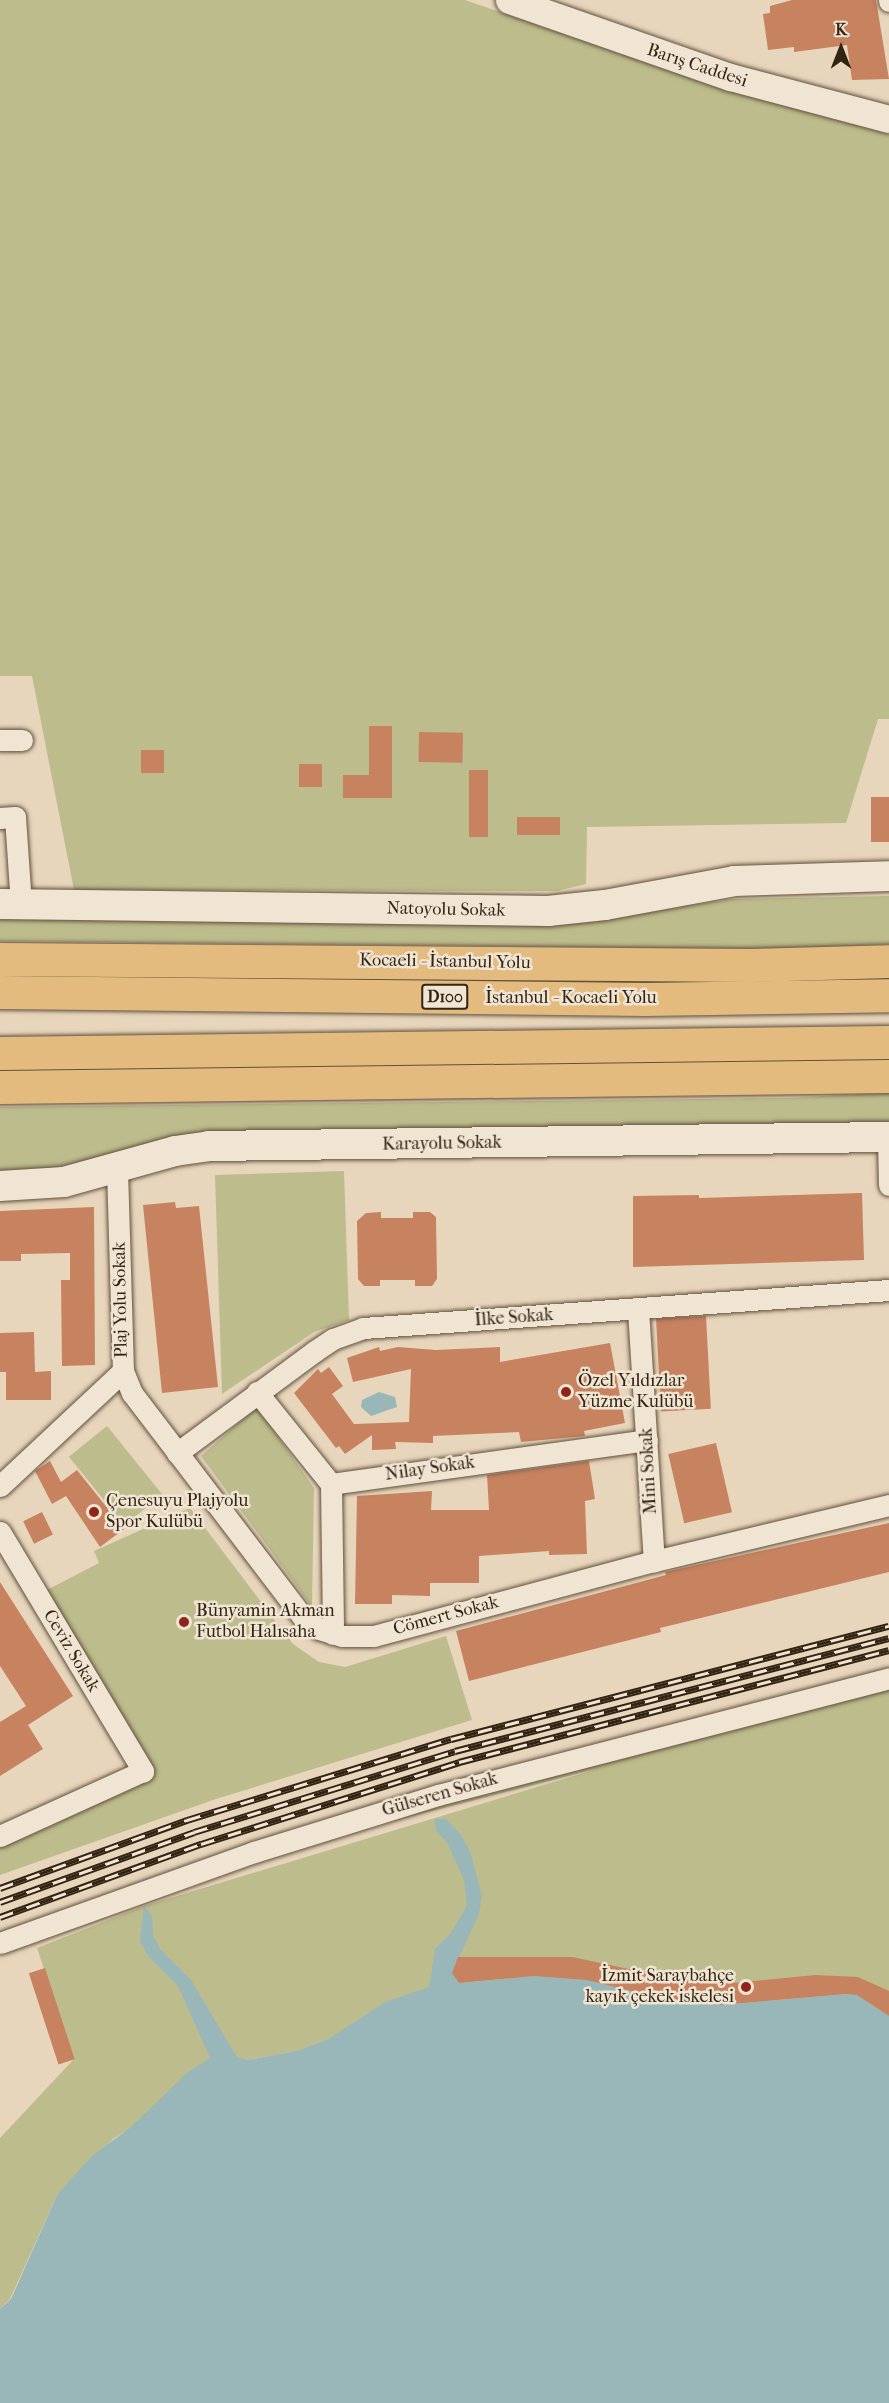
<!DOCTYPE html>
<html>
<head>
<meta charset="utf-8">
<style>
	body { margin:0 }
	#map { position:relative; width:889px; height:2403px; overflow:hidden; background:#e8d6bc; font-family:"IM FELL French Canon",serif }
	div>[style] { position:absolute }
	.green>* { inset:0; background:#bdbc8c; transform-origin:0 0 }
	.water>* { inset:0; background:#99b7b9 }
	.building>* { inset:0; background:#c7825f; transform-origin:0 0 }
	.roads { filter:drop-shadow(0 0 2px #60503d) drop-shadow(0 0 2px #60503d) }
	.minor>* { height:21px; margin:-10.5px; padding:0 10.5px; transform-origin:10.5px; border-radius:10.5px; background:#f0e4d3 }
	.tertiary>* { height:27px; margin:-13.5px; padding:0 13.5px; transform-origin:13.5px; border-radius:13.5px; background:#f0e4d3 }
	.secondary>* { height:30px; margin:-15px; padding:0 15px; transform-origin:15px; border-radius:15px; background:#f0e4d3 }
	.trunk>* { height:33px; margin:-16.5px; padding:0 16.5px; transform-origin:16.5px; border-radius:16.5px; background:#e4bb7e }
	.motorway>* { height:33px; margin:-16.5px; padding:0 16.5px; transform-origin:16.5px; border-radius:16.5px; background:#e4bb7e }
	.rail>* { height:7px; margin-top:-3.5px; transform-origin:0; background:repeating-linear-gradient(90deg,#f0e4d3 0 14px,#322313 0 28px); box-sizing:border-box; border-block:2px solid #322313 }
	.dots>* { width:16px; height:16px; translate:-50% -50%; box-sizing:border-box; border:3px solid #f0e4d3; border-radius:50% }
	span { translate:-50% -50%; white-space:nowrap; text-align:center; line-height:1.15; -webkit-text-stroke:5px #f0e4d3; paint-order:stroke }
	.shield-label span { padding:2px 4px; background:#f0e4d3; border:2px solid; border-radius:4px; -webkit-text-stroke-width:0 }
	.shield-label { font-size:16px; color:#322313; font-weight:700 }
	.street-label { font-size:18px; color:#322313 }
	.poi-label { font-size:18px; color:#322313 }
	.left { translate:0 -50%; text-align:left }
	.right { translate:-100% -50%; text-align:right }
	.north { position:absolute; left:811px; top:18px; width:60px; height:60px; -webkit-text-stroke:4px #f0e4d3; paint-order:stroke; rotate:0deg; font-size:16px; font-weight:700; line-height:24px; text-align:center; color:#322313 }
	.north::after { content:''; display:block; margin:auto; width:21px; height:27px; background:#322313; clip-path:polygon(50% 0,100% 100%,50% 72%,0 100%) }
</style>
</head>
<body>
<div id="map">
	<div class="green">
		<div style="clip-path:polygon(0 0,465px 0,728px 90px,889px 134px,889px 719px,878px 719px,846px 823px,587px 827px,586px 884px,557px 891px,74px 890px,32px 676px,0 676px)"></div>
		<div style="clip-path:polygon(889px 896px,889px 944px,847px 946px,769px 949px,0 941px,0 914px,578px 922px,733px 899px)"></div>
		<div style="clip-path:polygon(889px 1092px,889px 1126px,183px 1137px,42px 1171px,0 1174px,0 1107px,790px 1098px)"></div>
		<div style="clip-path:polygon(344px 1171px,349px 1320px,314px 1332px,222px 1394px,215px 1175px)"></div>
		<div style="clip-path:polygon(257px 1407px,314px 1488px,312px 1607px,201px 1456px)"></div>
		<div style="left:107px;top:1426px;width:88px;height:49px;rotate:51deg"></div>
		<div style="clip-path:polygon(190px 1508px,293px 1644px,319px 1662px,345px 1667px,446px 1636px,472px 1720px,216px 1799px,0 1875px,0 1843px,152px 1773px,45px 1591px,99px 1563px,94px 1551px)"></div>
		<div style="clip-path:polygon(889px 1688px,889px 2016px,846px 1994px,720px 2005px,502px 1978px,429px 1987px,330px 2038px,299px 2050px,249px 2060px,237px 2058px,113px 2139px,58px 2193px,10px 2299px,0 2309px,0 2138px,74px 2059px,37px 1948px,144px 1906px,600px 1768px,343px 1834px,435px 1805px)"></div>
	</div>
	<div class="water">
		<div style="clip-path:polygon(379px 1392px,395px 1397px,397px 1407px,371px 1416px,361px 1407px,362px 1400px)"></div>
		<div style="clip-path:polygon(434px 1819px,446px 1819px,461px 1835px,470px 1851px,482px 1896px,479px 1914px,452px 1973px,459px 1983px,534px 1976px,587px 1980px,676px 2002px,720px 2005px,846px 1994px,857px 1995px,889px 2016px,889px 2403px,0 2403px,0 2309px,11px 2299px,58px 2193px,92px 2156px,132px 2126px,188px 2072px,210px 2058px,178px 1986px,149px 1957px,140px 1942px,144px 1906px,152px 1916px,153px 1935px,160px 1949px,191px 1980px,237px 2057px,249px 2060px,299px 2050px,330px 2038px,385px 2002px,429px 1987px,435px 1949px,451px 1933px,467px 1905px,464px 1880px,448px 1844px,436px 1830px)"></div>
	</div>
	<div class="building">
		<div style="clip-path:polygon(792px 0,876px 0,889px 79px,852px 80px,847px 45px,794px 52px,794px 47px,768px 50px,763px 14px,770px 13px,770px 6px)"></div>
		<div style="clip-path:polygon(369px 726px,392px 726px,392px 798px,343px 798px,343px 775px,369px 775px)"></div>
		<div style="left:419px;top:732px;width:44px;height:30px;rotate:1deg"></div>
		<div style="left:141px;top:750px;width:23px;height:23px"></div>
		<div style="left:322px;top:764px;width:23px;height:23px;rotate:90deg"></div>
		<div style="left:469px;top:770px;width:19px;height:67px"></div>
		<div style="left:871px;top:797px;width:18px;height:45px"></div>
		<div style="left:517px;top:817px;width:43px;height:18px"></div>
		<div style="clip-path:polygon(862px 1193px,864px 1260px,633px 1267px,633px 1196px,699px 1195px,699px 1198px)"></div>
		<div style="clip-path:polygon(175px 1202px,176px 1208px,199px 1206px,218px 1387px,162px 1393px,143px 1205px)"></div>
		<div style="clip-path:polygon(94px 1207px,95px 1365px,62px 1366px,61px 1280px,70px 1280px,70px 1253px,21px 1254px,21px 1261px,0 1261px,0 1211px)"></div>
		<div style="clip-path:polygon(381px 1212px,381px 1218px,413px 1218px,413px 1212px,430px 1212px,436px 1217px,437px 1279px,432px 1286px,415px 1286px,415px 1280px,380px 1280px,380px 1286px,364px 1286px,358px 1279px,357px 1221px,366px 1213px)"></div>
		<div style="left:706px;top:1316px;width:93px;height:50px;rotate:87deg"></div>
		<div style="clip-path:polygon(34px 1332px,35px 1372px,51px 1371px,51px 1400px,6px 1400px,6px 1372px,0 1372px,0 1333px)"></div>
		<div style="clip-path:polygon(610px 1343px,625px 1423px,584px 1431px,585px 1436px,521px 1442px,519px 1432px,433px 1436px,433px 1443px,395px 1442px,396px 1449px,372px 1450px,372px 1435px,345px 1454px,339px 1446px,336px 1448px,294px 1393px,318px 1369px,321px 1373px,329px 1367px,343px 1386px,332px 1394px,354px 1424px,409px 1422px,411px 1369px,353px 1382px,347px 1358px,379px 1347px,380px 1351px,398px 1347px,436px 1350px,500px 1347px,500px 1362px)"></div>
		<div style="left:716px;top:1443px;width:71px;height:49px;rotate:77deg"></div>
		<div style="clip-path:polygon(50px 1461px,61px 1482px,77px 1470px,124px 1529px,100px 1547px,66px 1496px,52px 1504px,35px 1471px)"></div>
		<div style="clip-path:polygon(589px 1461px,595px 1499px,585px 1501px,587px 1554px,549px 1555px,549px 1551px,479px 1556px,479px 1583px,430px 1583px,430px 1596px,392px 1595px,392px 1604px,355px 1604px,357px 1496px,432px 1491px,431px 1510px,489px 1510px,487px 1475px)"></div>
		<div style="left:42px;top:1512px;width:25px;height:21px;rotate:64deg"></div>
		<div style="clip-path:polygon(889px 1523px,889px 1572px,660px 1628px,661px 1632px,469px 1681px,456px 1631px,666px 1575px,665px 1572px)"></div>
		<div style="clip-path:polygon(0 1582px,73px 1696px,28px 1725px,43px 1749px,0 1776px,0 1722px,26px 1706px,0 1666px)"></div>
		<div style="clip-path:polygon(458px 1957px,572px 1957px,676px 1979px,723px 1984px,815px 1975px,858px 1977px,889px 1991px,889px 2016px,857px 1995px,846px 1994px,720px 2005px,676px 2002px,587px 1980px,534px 1976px,459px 1983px,452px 1973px)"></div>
		<div style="left:45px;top:1968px;width:96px;height:17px;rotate:72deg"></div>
	</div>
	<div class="roads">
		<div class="minor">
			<div style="left:889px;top:0;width:1px;rotate:90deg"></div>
			<div style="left:0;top:740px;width:22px"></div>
			<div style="left:0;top:818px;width:15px;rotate:-4deg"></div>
			<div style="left:15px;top:817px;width:88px;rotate:86.1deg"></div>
			<div style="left:888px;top:1137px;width:48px;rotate:88.8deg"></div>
			<div style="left:117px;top:1169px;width:202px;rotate:88.3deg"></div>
			<div style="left:123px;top:1371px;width:24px;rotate:68deg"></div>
			<div style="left:132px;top:1393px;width:284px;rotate:52.7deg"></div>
			<div style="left:304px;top:1619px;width:18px;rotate:34deg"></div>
			<div style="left:319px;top:1629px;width:24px;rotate:17deg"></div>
			<div style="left:342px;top:1636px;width:32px"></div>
			<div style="left:374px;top:1636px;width:290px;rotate:-15deg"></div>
			<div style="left:654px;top:1561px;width:242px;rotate:-13.4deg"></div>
			<div style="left:638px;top:1309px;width:253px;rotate:86.4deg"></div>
			<div style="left:257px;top:1392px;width:118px;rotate:51.2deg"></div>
			<div style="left:177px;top:1453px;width:172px;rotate:-36.5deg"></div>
			<div style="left:315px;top:1351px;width:22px;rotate:-34deg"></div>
			<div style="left:333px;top:1339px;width:32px;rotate:-20deg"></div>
			<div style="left:363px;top:1328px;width:527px;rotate:-4.13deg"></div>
			<div style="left:331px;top:1484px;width:319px;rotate:-7.9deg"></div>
			<div style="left:331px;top:1484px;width:150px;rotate:89.2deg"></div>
			<div style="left:0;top:1486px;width:168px;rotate:-43.1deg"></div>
			<div style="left:0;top:1532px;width:279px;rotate:59.1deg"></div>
			<div style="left:143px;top:1771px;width:157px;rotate:155.6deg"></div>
			<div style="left:0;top:1943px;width:270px;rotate:-19.7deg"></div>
			<div style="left:254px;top:1852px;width:193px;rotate:-17.2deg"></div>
			<div style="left:438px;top:1795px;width:466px;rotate:-14.5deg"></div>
		</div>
		<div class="tertiary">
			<div style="left:509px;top:0;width:234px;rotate:19.2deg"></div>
			<div style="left:730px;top:77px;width:164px;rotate:14.8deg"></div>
		</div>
		<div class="secondary">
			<div style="left:0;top:904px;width:548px;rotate:0.73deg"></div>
			<div style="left:548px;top:911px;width:57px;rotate:-6deg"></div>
			<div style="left:605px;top:905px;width:131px;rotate:-10.5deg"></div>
			<div style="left:734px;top:881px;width:155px;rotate:-1.8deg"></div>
			<div style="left:0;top:1186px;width:64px;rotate:-3.6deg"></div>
			<div style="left:64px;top:1182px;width:115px;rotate:-15.6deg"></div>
			<div style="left:175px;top:1151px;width:34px;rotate:-8deg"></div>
			<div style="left:209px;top:1146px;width:680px;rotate:-0.76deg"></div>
		</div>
		<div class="trunk">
			<div style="left:0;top:959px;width:750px;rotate:0.46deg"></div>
			<div style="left:750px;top:965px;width:139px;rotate:-1.6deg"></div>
			<div style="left:0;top:992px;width:645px;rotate:0.62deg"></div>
			<div style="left:645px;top:999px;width:244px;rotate:-0.9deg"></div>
		</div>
		<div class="motorway">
			<div style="left:0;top:1053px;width:889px;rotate:-0.71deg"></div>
			<div style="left:0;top:1087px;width:889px;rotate:-0.71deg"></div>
		</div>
	</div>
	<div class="rail">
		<div style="left:0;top:1888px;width:199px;rotate:-20deg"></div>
		<div style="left:187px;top:1820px;width:276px;rotate:-17.1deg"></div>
		<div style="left:451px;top:1739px;width:452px;rotate:-14.5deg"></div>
		<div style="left:0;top:1902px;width:206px;rotate:-19.8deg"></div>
		<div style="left:194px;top:1832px;width:273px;rotate:-17.2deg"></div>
		<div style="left:455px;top:1751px;width:448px;rotate:-14.6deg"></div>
		<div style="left:0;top:1917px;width:214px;rotate:-20deg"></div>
		<div style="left:201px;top:1844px;width:271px;rotate:-17.6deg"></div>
		<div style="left:459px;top:1762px;width:444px;rotate:-14.6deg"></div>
	</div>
	<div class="dots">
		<div style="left:566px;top:1392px;background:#8f2418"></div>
		<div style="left:94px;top:1512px;background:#8f2418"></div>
		<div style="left:184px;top:1622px;background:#8f2418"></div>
		<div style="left:746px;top:1987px;background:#8f2418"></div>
	</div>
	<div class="shield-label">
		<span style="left:445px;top:997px">D100</span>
	</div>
	<div class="street-label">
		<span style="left:697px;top:66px;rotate:18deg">Barış Caddesi</span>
		<span style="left:446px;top:910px;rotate:1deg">Natoyolu Sokak</span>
		<span style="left:445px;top:962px;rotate:1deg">Kocaeli - İstanbul Yolu</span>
		<span style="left:571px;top:998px">İstanbul - Kocaeli Yolu</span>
		<span style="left:442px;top:1144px;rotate:-1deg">Karayolu Sokak</span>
		<span style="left:121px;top:1300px;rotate:-91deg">Plaj Yolu Sokak</span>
		<span style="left:514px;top:1318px;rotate:-4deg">İlke Sokak</span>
		<span style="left:430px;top:1469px;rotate:-8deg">Nilay Sokak</span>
		<span style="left:649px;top:1471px;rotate:-93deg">Mini Sokak</span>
		<span style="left:446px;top:1616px;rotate:-15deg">Cömert Sokak</span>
		<span style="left:71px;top:1651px;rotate:59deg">Ceviz Sokak</span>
		<span style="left:440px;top:1795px;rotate:-16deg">Gülseren Sokak</span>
	</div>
	<div class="poi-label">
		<span class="left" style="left:578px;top:1392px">Özel Yıldızlar<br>Yüzme Kulübü</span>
		<span class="left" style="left:106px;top:1512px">Çenesuyu Plajyolu<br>Spor Kulübü</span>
		<span class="left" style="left:196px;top:1622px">Bünyamin Akman<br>Futbol Halısaha</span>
		<span class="right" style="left:734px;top:1987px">İzmit Saraybahçe<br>kayık çekek iskelesi</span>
	</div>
	<div class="north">K</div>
</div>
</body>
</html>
